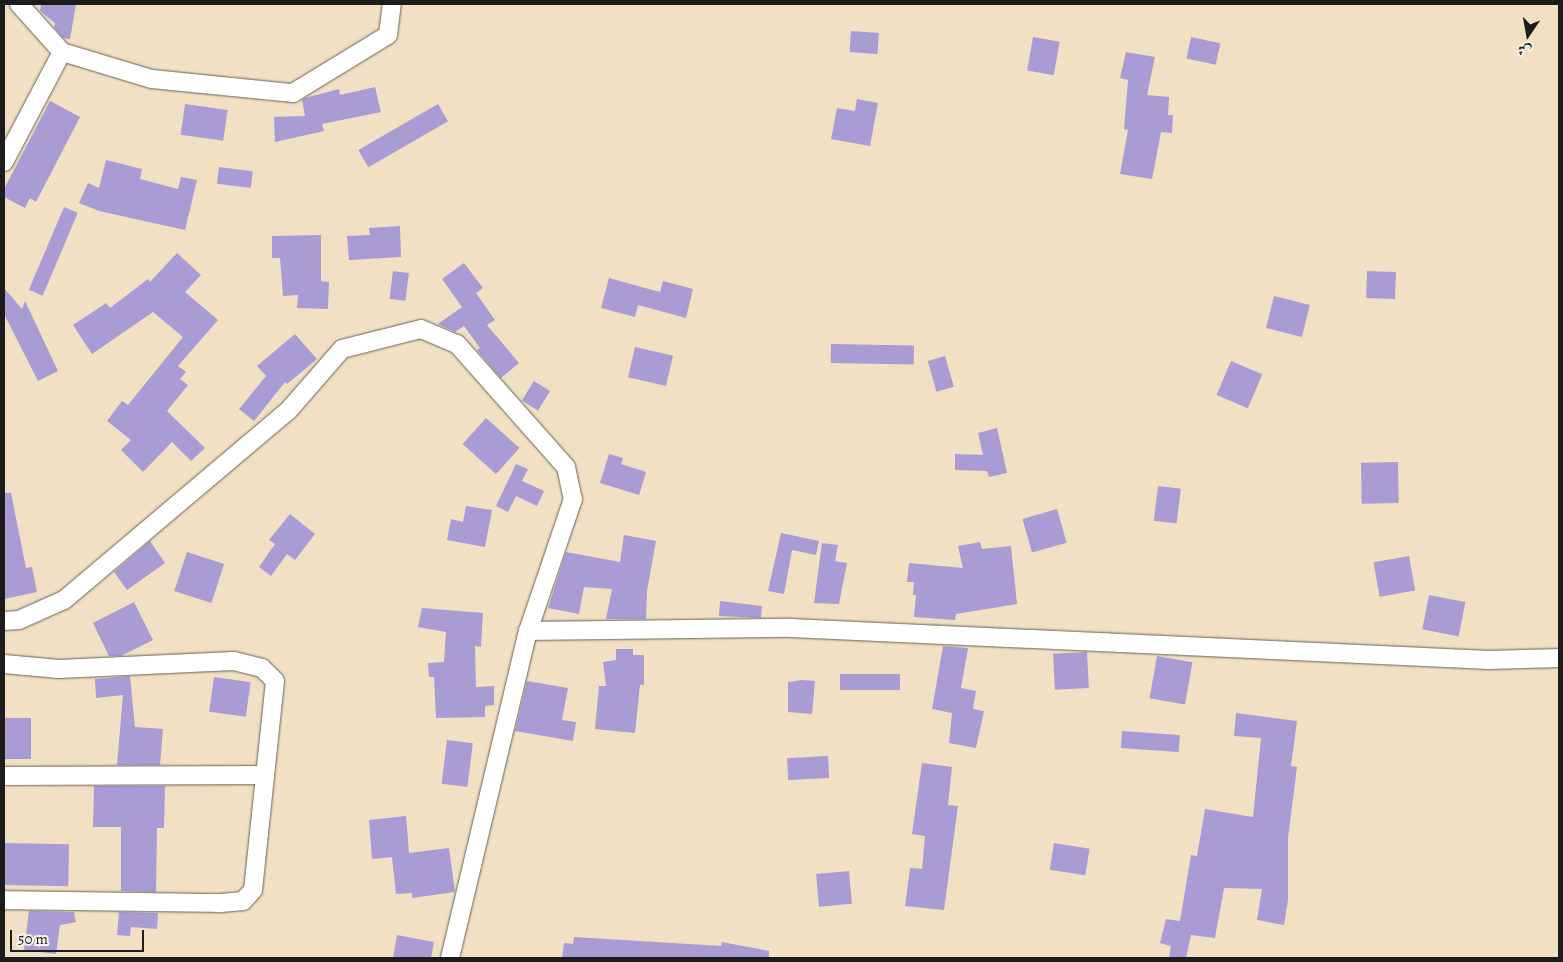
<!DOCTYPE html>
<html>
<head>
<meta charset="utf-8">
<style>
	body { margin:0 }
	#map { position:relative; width:1563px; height:962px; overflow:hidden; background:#f1e0c3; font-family:Alegreya,Amiri,serif }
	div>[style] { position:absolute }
	.building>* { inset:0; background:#a99bd4; transform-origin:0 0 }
	.roads { filter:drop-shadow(0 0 1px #676156) drop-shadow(0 0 1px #676156) }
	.street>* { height:18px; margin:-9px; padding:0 9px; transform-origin:9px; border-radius:9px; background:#fff }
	span { translate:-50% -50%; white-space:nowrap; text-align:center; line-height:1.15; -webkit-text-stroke:4.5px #f7f3e8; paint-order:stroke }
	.frame { position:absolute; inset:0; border:5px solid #1c1c1c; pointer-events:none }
	.north { position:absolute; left:1503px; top:10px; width:50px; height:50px; -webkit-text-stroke:4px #f7f3e8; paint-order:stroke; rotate:192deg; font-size:14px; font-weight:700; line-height:20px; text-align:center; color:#1c1c1c }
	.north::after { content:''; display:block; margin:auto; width:18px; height:22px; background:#1c1c1c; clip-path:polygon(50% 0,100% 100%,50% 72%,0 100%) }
	.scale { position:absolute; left:10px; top:930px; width:134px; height:22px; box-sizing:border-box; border:2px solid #1c1c1c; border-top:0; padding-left:6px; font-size:15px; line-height:18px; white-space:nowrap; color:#1c1c1c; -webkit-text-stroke:4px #f7f3e8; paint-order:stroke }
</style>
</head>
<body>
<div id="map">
	<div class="building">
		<div style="clip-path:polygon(41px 4px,76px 4px,70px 39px,63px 38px,54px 27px,55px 23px,40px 11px)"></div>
		<div style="left:851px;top:31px;width:28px;height:21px;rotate:4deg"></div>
		<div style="left:1033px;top:37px;width:27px;height:34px;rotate:10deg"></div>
		<div style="left:1191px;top:37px;width:30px;height:22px;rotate:12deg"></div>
		<div style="clip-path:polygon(1126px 52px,1155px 57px,1147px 95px,1169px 97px,1168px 115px,1173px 115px,1172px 133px,1161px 132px,1152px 179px,1120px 174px,1128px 130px,1124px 129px,1128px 80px,1120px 78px)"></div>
		<div style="clip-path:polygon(375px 87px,381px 112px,322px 124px,324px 131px,275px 142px,274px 117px,305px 116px,302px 100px,305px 98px,339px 89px,340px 95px)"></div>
		<div style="clip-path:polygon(857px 99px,878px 103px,870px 146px,831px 139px,837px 108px,855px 111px)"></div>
		<div style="clip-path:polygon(50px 101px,80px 117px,36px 202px,30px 198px,25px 208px,4px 197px,4px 189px)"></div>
		<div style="left:185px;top:104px;width:43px;height:31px;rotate:8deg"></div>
		<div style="left:438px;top:104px;width:20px;height:92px;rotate:60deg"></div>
		<div style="clip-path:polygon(106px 160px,142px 169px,140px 179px,178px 189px,181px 177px,197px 180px,185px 230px,99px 211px,79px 203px,88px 183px,99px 188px)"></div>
		<div style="left:219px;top:167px;width:34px;height:17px;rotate:7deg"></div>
		<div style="left:64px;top:207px;width:15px;height:90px;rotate:23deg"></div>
		<div style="clip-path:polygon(400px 226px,401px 257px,349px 260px,347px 236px,370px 235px,369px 228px)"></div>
		<div style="clip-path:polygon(321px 235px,321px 281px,329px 282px,328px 309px,297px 308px,298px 295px,283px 296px,280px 258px,272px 258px,272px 236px)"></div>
		<div style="clip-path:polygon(177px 253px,201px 275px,185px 292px,218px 320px,178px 366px,186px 372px,180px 379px,188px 385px,167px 411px,205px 448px,191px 461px,172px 442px,143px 472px,121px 450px,131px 440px,107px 421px,122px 401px,128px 405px,183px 337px,153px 312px,92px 354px,73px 325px,106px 303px,110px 308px,148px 279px,150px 282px)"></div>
		<div style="clip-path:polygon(464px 263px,483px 288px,476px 293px,495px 320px,487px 325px,519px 363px,501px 378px,477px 350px,480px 348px,464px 326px,455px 332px,438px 324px,462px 307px,442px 279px)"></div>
		<div style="left:393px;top:271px;width:16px;height:28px;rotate:7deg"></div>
		<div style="left:1367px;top:271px;width:29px;height:27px;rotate:2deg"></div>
		<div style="clip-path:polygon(609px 278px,660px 292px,663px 281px,693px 289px,686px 318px,638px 305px,635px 317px,601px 308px)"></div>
		<div style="clip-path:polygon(4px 288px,22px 309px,25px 301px,58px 371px,38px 381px,4px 314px)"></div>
		<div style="left:1274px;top:296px;width:37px;height:33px;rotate:14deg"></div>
		<div style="clip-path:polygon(295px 334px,317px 359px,287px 384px,285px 382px,254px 421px,239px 409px,266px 376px,257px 366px)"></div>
		<div style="left:831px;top:344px;width:83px;height:19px;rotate:1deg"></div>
		<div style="left:635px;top:347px;width:39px;height:31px;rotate:13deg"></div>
		<div style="left:945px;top:356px;width:32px;height:18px;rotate:74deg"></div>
		<div style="left:1231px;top:361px;width:34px;height:37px;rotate:23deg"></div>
		<div style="left:534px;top:381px;width:19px;height:23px;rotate:32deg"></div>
		<div style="left:486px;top:418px;width:45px;height:35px;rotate:42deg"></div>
		<div style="clip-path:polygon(997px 428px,1007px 473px,989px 477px,987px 471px,955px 470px,955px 454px,983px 455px,978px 433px)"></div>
		<div style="clip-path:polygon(609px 454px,623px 458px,621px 464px,646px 472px,639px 495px,600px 483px)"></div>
		<div style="left:1398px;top:462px;width:41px;height:37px;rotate:89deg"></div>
		<div style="clip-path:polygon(516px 464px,528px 469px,522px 481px,544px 491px,537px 506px,516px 496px,508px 512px,496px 506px)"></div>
		<div style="left:1158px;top:486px;width:23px;height:35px;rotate:7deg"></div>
		<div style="clip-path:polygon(4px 493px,11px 493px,26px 568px,32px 567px,37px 592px,4px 599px)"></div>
		<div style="clip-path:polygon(466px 506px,492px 510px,485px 547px,447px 540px,451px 519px,463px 522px)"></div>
		<div style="left:1057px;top:509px;width:35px;height:36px;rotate:74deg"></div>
		<div style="clip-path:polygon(290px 514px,315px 534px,295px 560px,287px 554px,271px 576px,259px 567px,275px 544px,269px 540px)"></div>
		<div style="clip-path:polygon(781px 533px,819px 541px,816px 555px,792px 550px,784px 594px,768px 591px)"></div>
		<div style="clip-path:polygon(624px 535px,656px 541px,647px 591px,646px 619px,606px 619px,612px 589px,584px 587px,579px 614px,548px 608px,566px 552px,620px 562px)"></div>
		<div style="clip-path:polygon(150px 541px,165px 563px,127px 590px,114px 572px)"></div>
		<div style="clip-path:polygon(980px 542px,982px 549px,1011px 546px,1017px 604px,956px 614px,955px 620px,914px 617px,916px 595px,913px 595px,914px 582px,907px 582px,909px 563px,963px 568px,958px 546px)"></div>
		<div style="clip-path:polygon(822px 543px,838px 545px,835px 561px,847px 563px,839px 604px,814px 603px)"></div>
		<div style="left:187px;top:552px;width:39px;height:41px;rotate:18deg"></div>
		<div style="left:1409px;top:556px;width:35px;height:36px;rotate:80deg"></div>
		<div style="left:1429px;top:595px;width:37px;height:35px;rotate:11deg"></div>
		<div style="clip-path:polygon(720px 601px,762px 606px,761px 618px,719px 616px)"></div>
		<div style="clip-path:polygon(134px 602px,153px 640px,121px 656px,109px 656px,93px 623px)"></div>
		<div style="clip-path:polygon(422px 608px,483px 613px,481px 647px,475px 646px,476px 687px,494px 686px,494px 705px,485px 706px,485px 717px,436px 718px,434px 677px,429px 677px,428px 663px,444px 662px,446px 632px,418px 627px)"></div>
		<div style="clip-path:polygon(943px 646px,968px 648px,961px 688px,976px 691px,973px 709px,984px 711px,976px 748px,949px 743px,952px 713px,932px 709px)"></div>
		<div style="clip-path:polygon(616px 649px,633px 649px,633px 655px,644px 655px,644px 685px,640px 685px,635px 733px,595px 729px,599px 686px,606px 686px,603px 662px,616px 660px)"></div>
		<div style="left:1087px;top:652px;width:36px;height:34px;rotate:87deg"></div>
		<div style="left:1157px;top:656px;width:36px;height:43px;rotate:10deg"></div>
		<div style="left:840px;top:674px;width:60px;height:16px"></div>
		<div style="clip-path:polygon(130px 676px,135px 727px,163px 729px,160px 765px,117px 765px,123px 695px,96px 698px,95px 679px)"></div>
		<div style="left:214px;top:677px;width:37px;height:35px;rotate:8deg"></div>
		<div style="clip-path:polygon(802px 680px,815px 681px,812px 714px,788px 712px,788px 682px)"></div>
		<div style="clip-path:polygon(527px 681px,568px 688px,562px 720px,576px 722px,573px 741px,515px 731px)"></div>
		<div style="clip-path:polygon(1236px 713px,1297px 721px,1291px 766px,1297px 767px,1288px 838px,1288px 900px,1284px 925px,1257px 920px,1262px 889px,1224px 888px,1215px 938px,1191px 935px,1186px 958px,1169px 958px,1171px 946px,1160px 943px,1166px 919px,1180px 921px,1191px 855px,1197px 856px,1205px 809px,1253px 817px,1261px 738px,1234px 736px)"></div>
		<div style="left:4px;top:718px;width:27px;height:41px"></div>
		<div style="left:1122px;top:731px;width:58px;height:17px;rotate:4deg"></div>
		<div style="left:447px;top:740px;width:26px;height:44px;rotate:7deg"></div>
		<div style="left:828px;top:756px;width:22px;height:41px;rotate:87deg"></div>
		<div style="clip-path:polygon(922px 763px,952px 767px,948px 805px,958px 806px,944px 910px,905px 906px,910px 868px,922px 869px,925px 836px,912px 834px)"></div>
		<div style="clip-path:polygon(94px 786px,165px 786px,164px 828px,157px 828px,156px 892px,121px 891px,121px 827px,93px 827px)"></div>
		<div style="clip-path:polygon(406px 816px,409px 853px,449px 848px,455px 892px,412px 898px,412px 893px,396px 894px,392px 857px,372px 859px,369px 820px)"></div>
		<div style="left:4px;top:843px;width:65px;height:42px;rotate:1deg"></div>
		<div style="left:1054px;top:843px;width:36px;height:27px;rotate:9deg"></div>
		<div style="left:849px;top:871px;width:33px;height:33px;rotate:85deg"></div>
		<div style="clip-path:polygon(29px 911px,74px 912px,76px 922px,60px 925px,56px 954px,24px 950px)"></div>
		<div style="clip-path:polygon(119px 912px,158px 913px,157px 929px,131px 927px,130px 936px,117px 935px)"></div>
		<div style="clip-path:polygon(397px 935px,434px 942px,431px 958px,393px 958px)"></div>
		<div style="clip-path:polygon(574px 937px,721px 946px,722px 942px,769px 951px,769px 958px,562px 958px,564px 943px,573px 944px)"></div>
	</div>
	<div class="roads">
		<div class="street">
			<div style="left:19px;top:4px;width:64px;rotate:48.1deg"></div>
			<div style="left:62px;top:52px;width:94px;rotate:16.7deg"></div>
			<div style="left:152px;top:79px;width:142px;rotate:5.7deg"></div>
			<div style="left:293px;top:93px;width:111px;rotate:-31.4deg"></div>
			<div style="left:388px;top:35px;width:31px;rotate:-83deg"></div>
			<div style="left:4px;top:162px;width:124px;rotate:-62.2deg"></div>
			<div style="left:4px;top:621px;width:15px;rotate:-4deg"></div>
			<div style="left:19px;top:620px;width:49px;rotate:-24deg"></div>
			<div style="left:64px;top:600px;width:293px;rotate:-40.2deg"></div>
			<div style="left:288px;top:411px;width:82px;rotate:-48.9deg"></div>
			<div style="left:342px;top:349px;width:81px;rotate:-14.2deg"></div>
			<div style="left:421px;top:329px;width:39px;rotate:23deg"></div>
			<div style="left:457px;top:344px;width:164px;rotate:48.5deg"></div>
			<div style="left:566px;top:467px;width:33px;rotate:78deg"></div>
			<div style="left:573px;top:499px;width:139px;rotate:108.8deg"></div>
			<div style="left:4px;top:664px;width:55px;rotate:5.2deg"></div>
			<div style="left:59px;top:669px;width:175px;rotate:-2.6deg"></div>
			<div style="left:234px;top:661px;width:29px;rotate:14deg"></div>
			<div style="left:262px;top:668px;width:18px;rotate:45deg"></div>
			<div style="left:275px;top:681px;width:210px;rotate:96deg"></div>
			<div style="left:253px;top:890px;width:15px;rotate:132deg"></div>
			<div style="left:243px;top:901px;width:25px;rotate:175deg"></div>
			<div style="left:218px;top:903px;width:214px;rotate:-179.2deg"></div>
			<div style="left:4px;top:776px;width:261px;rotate:-0.2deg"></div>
			<div style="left:450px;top:958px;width:336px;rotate:-76.6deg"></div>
			<div style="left:528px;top:631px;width:263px;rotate:-0.7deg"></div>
			<div style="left:791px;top:628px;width:699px;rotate:2.62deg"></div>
			<div style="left:1489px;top:660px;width:70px;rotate:-1.6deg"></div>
		</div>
	</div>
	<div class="frame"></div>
	<div class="north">ش</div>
	<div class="scale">50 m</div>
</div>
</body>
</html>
